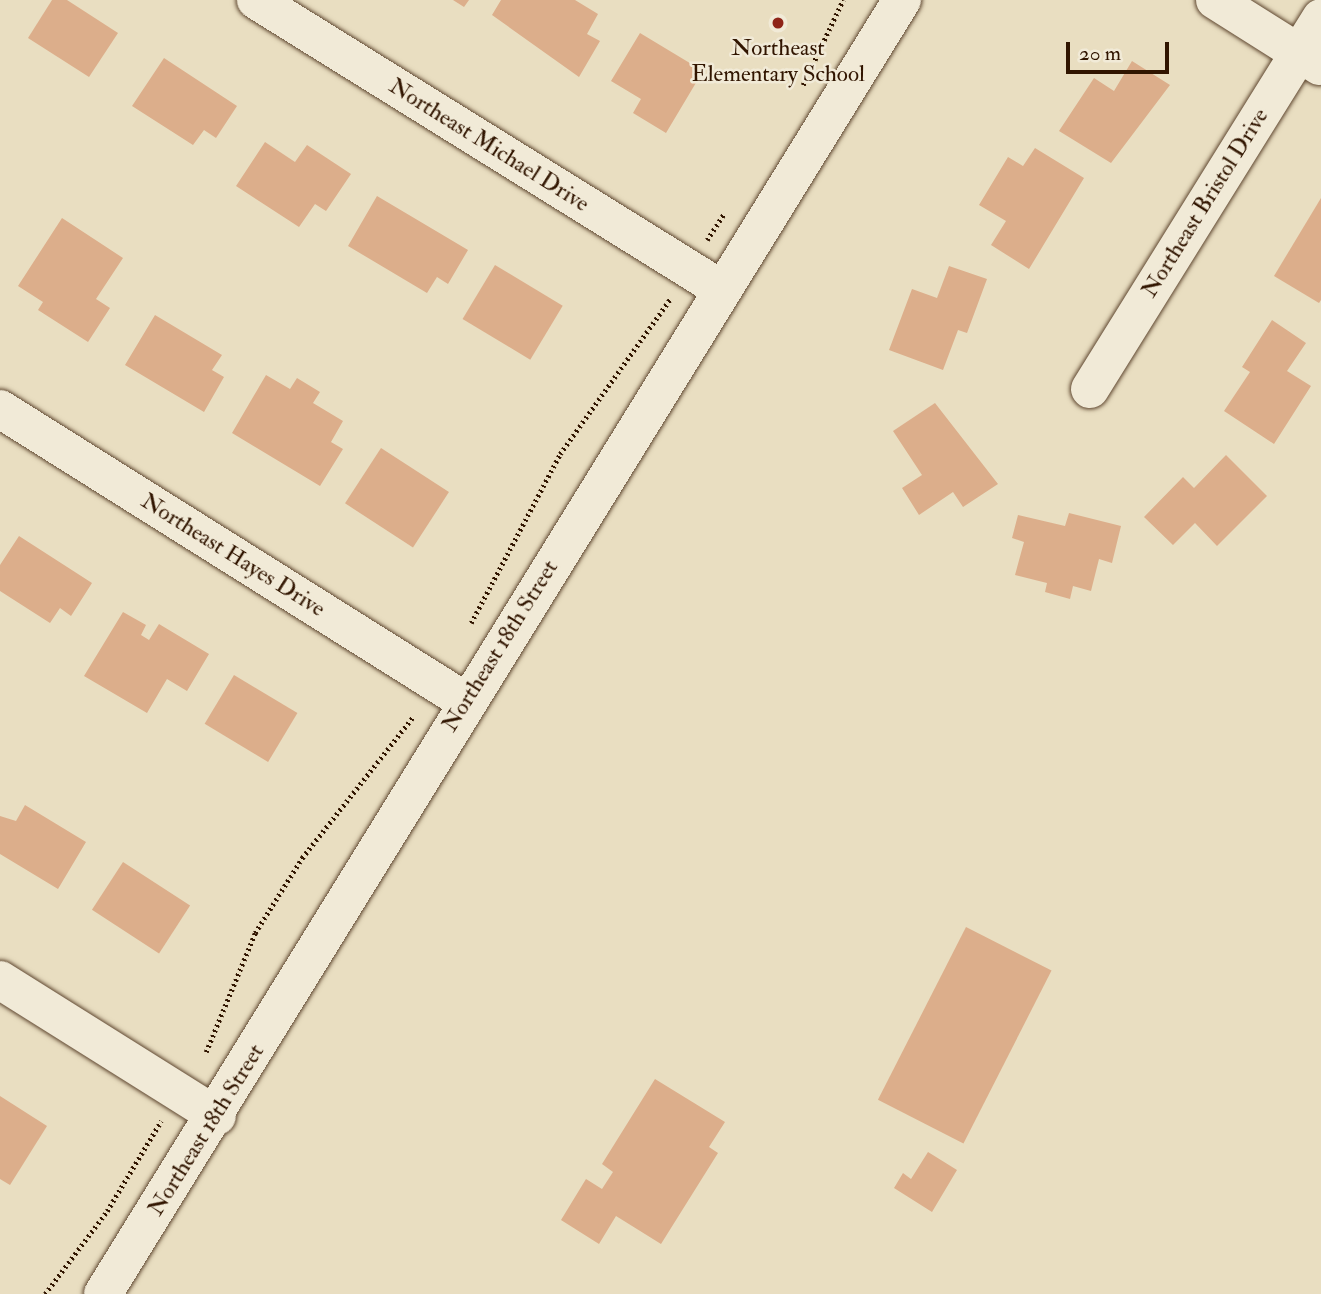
<!DOCTYPE html>
<html>
<head>
<meta charset="utf-8">
<style>
	body { margin:0 }
	#map { position:relative; width:1321px; height:1294px; overflow:hidden; background:#e9dec1; font-family:"IM FELL Double Pica",serif }
	div>[style] { position:absolute }
	.building>* { inset:0; background:#dcae8b; transform-origin:0 0 }
	.path>* { height:4.5px; margin-top:-2.25px; transform-origin:0; background:repeating-linear-gradient(90deg,#311500 0 2px,transparent 0 5.5px) }
	.roads { filter:drop-shadow(0 0 2px #5f4730) drop-shadow(0 0 2px #5f4730) }
	.street>* { height:38px; margin:-19px; padding:0 19px; transform-origin:19px; border-radius:19px; background:#f1ead7 }
	.secondary>* { height:38px; margin:-19px; padding:0 19px; transform-origin:19px; border-radius:19px; background:#f1ead7 }
	.dots>* { width:19px; height:19px; translate:-50% -50%; box-sizing:border-box; border:4px solid #f1ead7; border-radius:50% }
	span { translate:-50% -50%; white-space:nowrap; text-align:center; line-height:1.15; -webkit-text-stroke:5px #f1ead7; paint-order:stroke }
	.poi-label { font-size:23px; color:#311500 }
	.street-label { font-size:23px; color:#311500 }
	.scale { position:absolute; left:1066px; top:42px; width:103px; height:32px; box-sizing:border-box; border:4px solid #311500; border-top:0; padding-left:9px; font-size:21px; line-height:24px; white-space:nowrap; color:#311500; -webkit-text-stroke:5px #f1ead7; paint-order:stroke }
</style>
</head>
<body>
<div id="map">
	<div class="building">
		<div style="clip-path:polygon(52px 0,67px 0,118px 33px,89px 77px,28px 38px)"></div>
		<div style="clip-path:polygon(453px 0,469px 0,464px 7px)"></div>
		<div style="clip-path:polygon(501px 0,575px 0,598px 14px,587px 34px,600px 41px,579px 77px,492px 15px)"></div>
		<div style="clip-path:polygon(640px 33px,703px 71px,666px 133px,633px 113px,641px 99px,611px 81px)"></div>
		<div style="clip-path:polygon(164px 58px,237px 106px,216px 138px,204px 130px,193px 145px,132px 106px)"></div>
		<div style="clip-path:polygon(1132px 61px,1170px 85px,1111px 163px,1059px 131px,1094px 78px,1114px 91px)"></div>
		<div style="clip-path:polygon(265px 142px,295px 162px,307px 145px,351px 174px,326px 211px,315px 204px,299px 227px,236px 186px)"></div>
		<div style="clip-path:polygon(1035px 148px,1084px 178px,1029px 269px,991px 245px,1006px 221px,979px 205px,1008px 157px,1023px 166px)"></div>
		<div style="clip-path:polygon(377px 196px,468px 250px,448px 284px,437px 277px,427px 293px,348px 246px)"></div>
		<div style="clip-path:polygon(1321px 198px,1321px 300px,1319px 303px,1274px 276px)"></div>
		<div style="clip-path:polygon(62px 218px,123px 258px,96px 299px,110px 308px,88px 342px,38px 310px,43px 302px,18px 286px)"></div>
		<div style="left:495px;top:265px;width:79px;height:63px;rotate:31deg"></div>
		<div style="clip-path:polygon(949px 266px,987px 279px,967px 333px,958px 330px,943px 370px,889px 350px,912px 289px,937px 298px)"></div>
		<div style="clip-path:polygon(155px 315px,222px 355px,212px 370px,224px 377px,204px 412px,125px 365px)"></div>
		<div style="clip-path:polygon(1272px 320px,1306px 343px,1287px 371px,1311px 386px,1274px 444px,1224px 411px,1250px 372px,1242px 367px)"></div>
		<div style="clip-path:polygon(266px 375px,290px 389px,297px 378px,320px 392px,313px 403px,343px 421px,331px 442px,343px 449px,320px 486px,232px 433px)"></div>
		<div style="clip-path:polygon(935px 403px,998px 484px,963px 507px,953px 492px,919px 515px,902px 488px,922px 475px,893px 431px)"></div>
		<div style="left:381px;top:448px;width:81px;height:66px;rotate:33deg"></div>
		<div style="clip-path:polygon(1226px 455px,1267px 496px,1217px 546px,1195px 523px,1173px 545px,1144px 517px,1183px 477px,1194px 488px)"></div>
		<div style="clip-path:polygon(1069px 513px,1121px 526px,1112px 563px,1099px 559px,1091px 591px,1073px 586px,1070px 599px,1045px 592px,1047px 583px,1015px 575px,1024px 542px,1012px 538px,1018px 515px,1065px 526px)"></div>
		<div style="clip-path:polygon(19px 536px,92px 583px,71px 616px,60px 608px,50px 623px,0 591px,0 565px)"></div>
		<div style="clip-path:polygon(123px 612px,146px 625px,141px 635px,149px 640px,159px 624px,209px 654px,187px 691px,167px 679px,147px 713px,84px 676px)"></div>
		<div style="left:234px;top:675px;width:74px;height:57px;rotate:31deg"></div>
		<div style="clip-path:polygon(25px 805px,86px 842px,58px 889px,0 854px,0 816px,16px 821px)"></div>
		<div style="left:123px;top:862px;width:80px;height:57px;rotate:33deg"></div>
		<div style="left:966px;top:927px;width:96px;height:194px;rotate:27deg"></div>
		<div style="clip-path:polygon(655px 1079px,725px 1122px,709px 1147px,718px 1153px,661px 1244px,616px 1216px,599px 1244px,561px 1220px,586px 1179px,602px 1189px,613px 1172px,602px 1164px)"></div>
		<div style="clip-path:polygon(0 1096px,47px 1126px,10px 1185px,0 1179px)"></div>
		<div style="clip-path:polygon(928px 1152px,957px 1170px,932px 1212px,894px 1188px,903px 1173px,911px 1179px)"></div>
	</div>
	<div class="path">
		<div style="left:803px;top:85px;width:94px;rotate:-64.8deg"></div>
		<div style="left:707px;top:240px;width:30px;rotate:-57deg"></div>
		<div style="left:471px;top:623px;width:191px;rotate:-62.2deg"></div>
		<div style="left:560px;top:454px;width:191px;rotate:-54.6deg"></div>
		<div style="left:206px;top:1052px;width:129px;rotate:-67.6deg"></div>
		<div style="left:255px;top:933px;width:89px;rotate:-57.9deg"></div>
		<div style="left:302px;top:858px;width:179px;rotate:-51.8deg"></div>
		<div style="left:45px;top:1294px;width:104px;rotate:-53.2deg"></div>
		<div style="left:107px;top:1211px;width:105px;rotate:-59deg"></div>
	</div>
	<div class="roads">
		<div class="street">
			<div style="left:256px;top:0;width:547px;rotate:31.86deg"></div>
			<div style="left:1215px;top:0;width:124px;rotate:32.2deg"></div>
			<div style="left:1090px;top:389px;width:437px;rotate:-58.1deg"></div>
			<div style="left:0;top:409px;width:549px;rotate:32.13deg"></div>
			<div style="left:0;top:980px;width:256px;rotate:32.1deg"></div>
		</div>
		<div class="secondary">
			<div style="left:103px;top:1294px;width:1521px;rotate:-58.31deg"></div>
		</div>
	</div>
	<div class="dots">
		<div style="left:778px;top:23px;background:#8f2418"></div>
	</div>
	<div class="poi-label">
		<span style="left:778px;top:61px">Northeast<br>Elementary School</span>
	</div>
	<div class="street-label">
		<span style="left:489px;top:145px;rotate:32deg">Northeast Michael Drive</span>
		<span style="left:1205px;top:203px;rotate:-58deg">Northeast Bristol Drive</span>
		<span style="left:233px;top:555px;rotate:32deg">Northeast Hayes Drive</span>
		<span style="left:500px;top:646px;rotate:-58deg">Northeast 18th Street</span>
		<span style="left:206px;top:1130px;rotate:-58deg">Northeast 18th Street</span>
	</div>
	<div class="scale">20 m</div>
</div>
</body>
</html>
